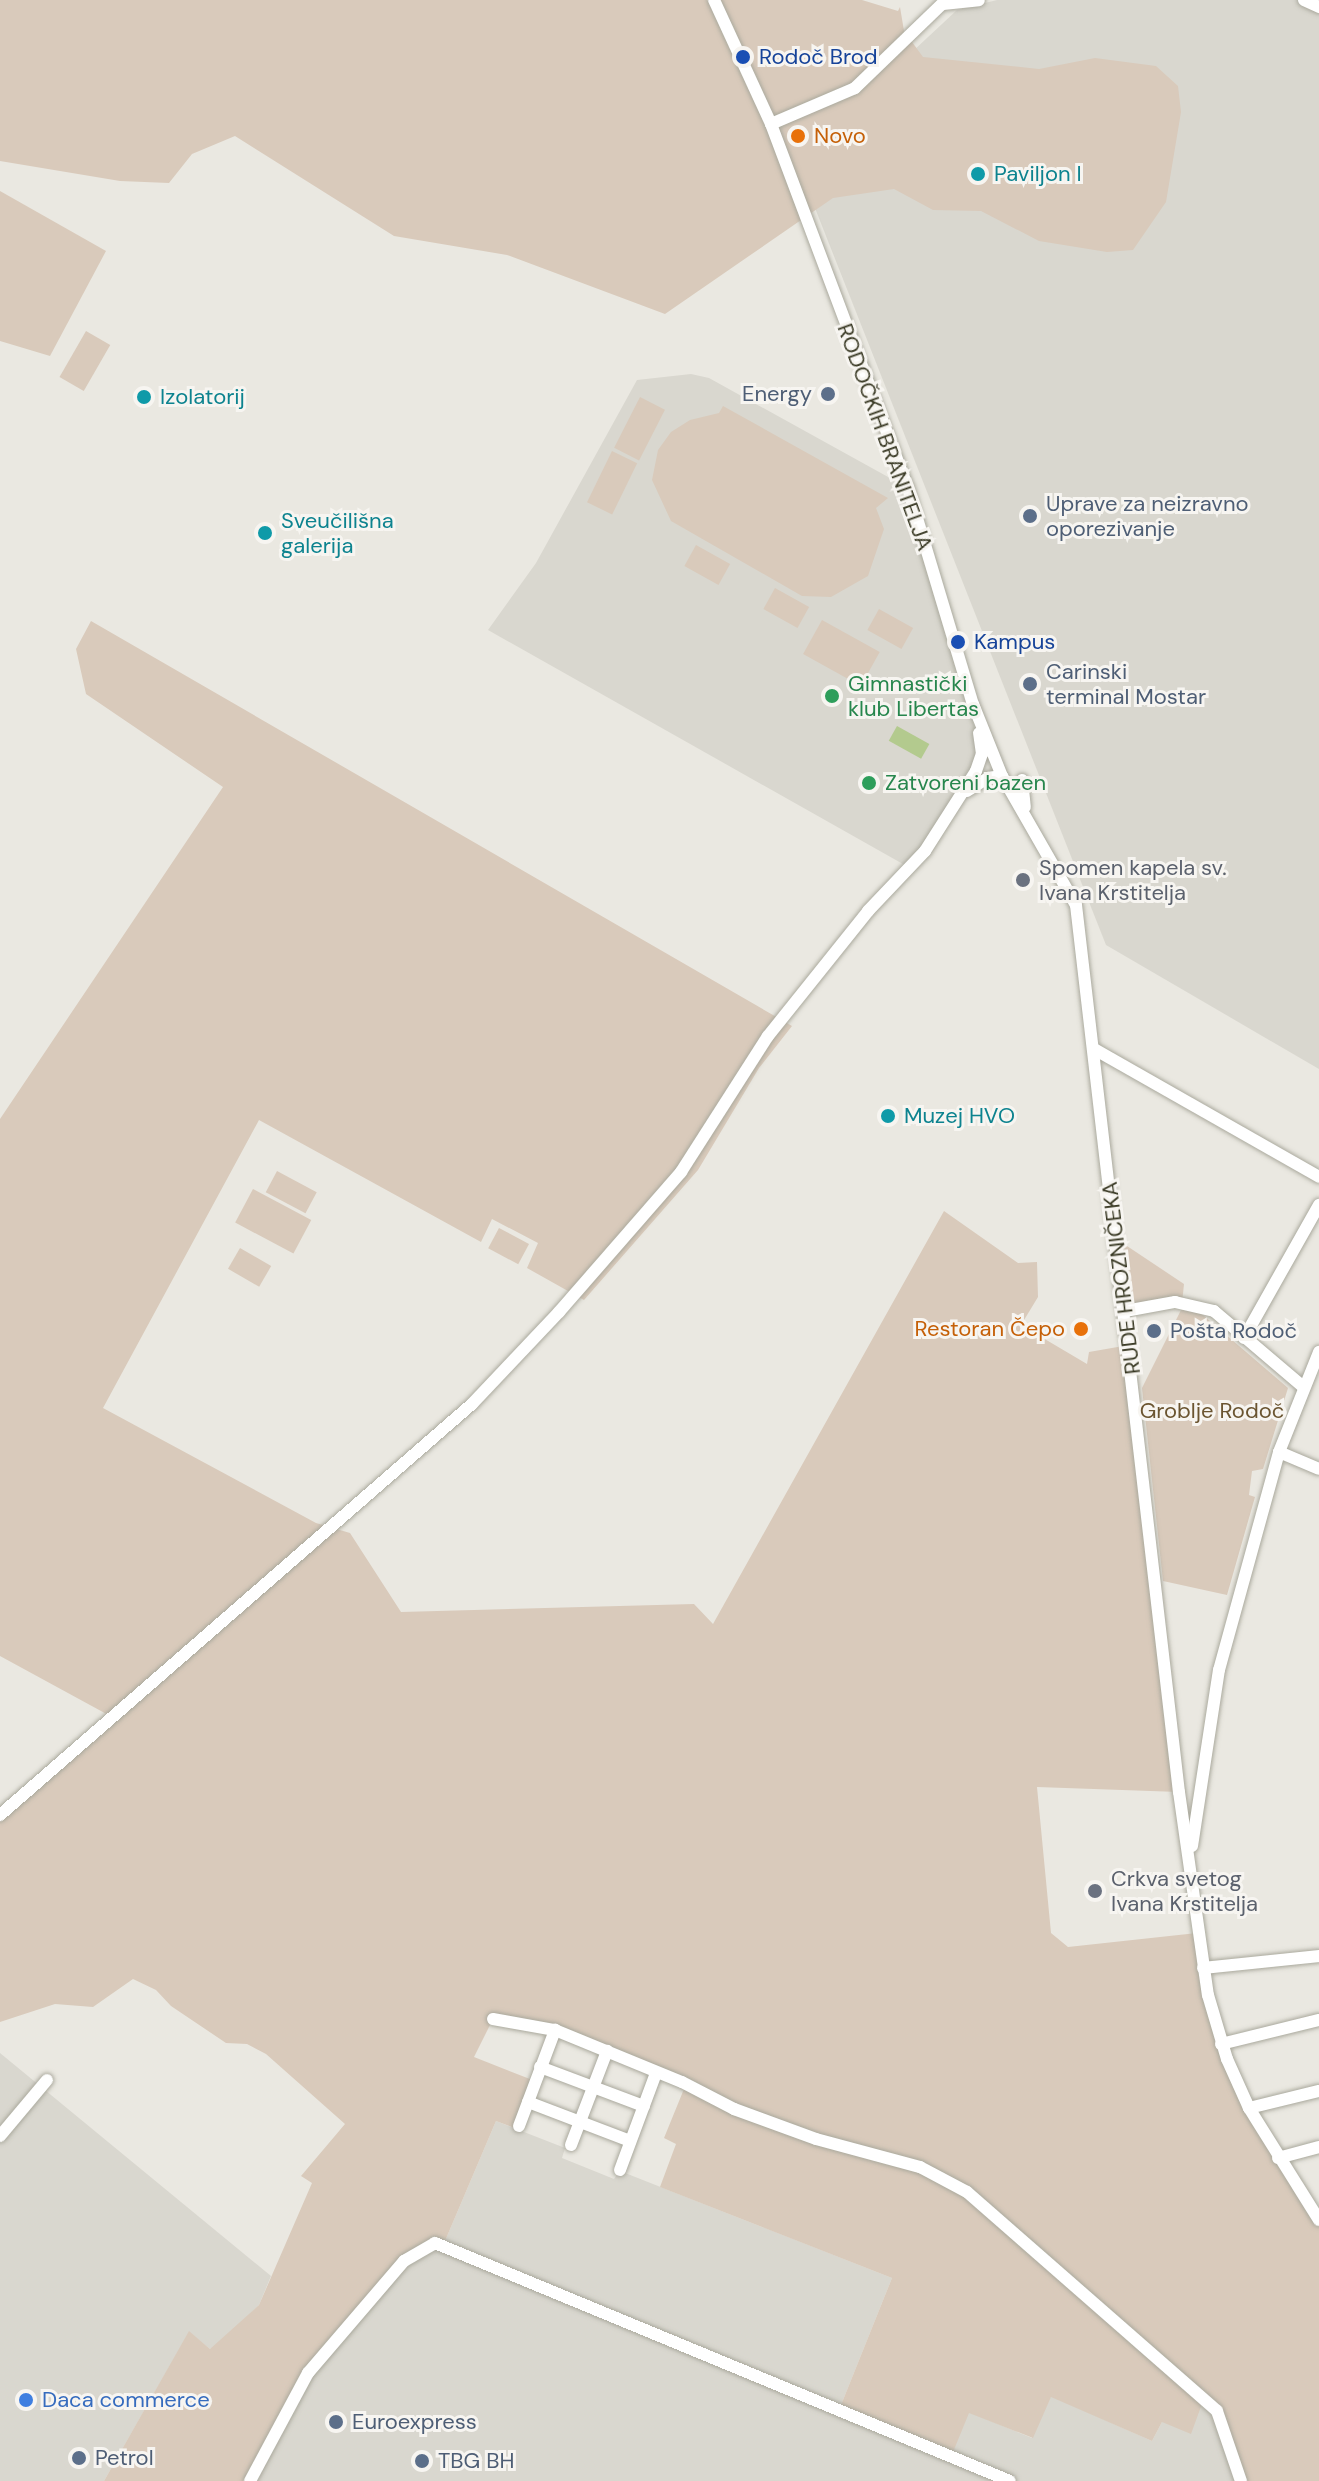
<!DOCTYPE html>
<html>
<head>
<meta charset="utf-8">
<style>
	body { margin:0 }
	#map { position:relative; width:1319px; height:2481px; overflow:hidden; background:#eae8e1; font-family:"DM Sans",sans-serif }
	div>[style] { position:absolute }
	.built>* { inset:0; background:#d9d7cf }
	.green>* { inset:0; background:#d9cabb; transform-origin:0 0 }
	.water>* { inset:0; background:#b3ca8e; transform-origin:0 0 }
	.roads { filter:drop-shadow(0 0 2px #aaa99d) drop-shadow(0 0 2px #aaa99d) }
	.minor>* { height:12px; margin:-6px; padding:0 6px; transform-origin:6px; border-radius:6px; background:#fff }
	.dots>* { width:22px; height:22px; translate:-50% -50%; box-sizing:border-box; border:4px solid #f7f5f1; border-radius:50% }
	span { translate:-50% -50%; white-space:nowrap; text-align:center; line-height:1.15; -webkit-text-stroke:6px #f7f5f1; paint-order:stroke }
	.transit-label { font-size:22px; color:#164399 }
	.left { translate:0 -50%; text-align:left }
	.food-label { font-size:22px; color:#c56008 }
	.right { translate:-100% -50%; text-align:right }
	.culture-label { font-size:22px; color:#0d838f }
	.service-label { font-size:22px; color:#4e5e75 }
	.street-label { font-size:22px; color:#383823 }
	.leisure-label { font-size:22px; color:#27864d }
	.worship-label { font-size:22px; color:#5b616d }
	.park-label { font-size:22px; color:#6b5531 }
	.shop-label { font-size:22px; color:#366cbe }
</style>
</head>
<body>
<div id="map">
	<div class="built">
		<div style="clip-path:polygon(997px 0,1303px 0,1319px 9px,1319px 1069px,1106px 945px,796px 160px,957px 10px)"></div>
		<div style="clip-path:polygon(691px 374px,709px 378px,908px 488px,982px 754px,910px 868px,488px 630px,536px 563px,637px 380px)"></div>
		<div style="clip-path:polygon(0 2053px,271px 2276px,259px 2305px,217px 2346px,210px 2349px,189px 2332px,104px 2481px,0 2481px)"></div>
		<div style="clip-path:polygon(496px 2121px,565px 2148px,562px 2158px,614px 2179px,620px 2171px,892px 2278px,839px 2410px,969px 2412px,1032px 2438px,1051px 2396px,1152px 2441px,1162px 2422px,1203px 2401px,1217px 2411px,1241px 2481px,250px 2481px,294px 2393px,404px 2261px,445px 2241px)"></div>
	</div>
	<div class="green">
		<div style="clip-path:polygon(0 0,862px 0,898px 11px,900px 7px,904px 31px,923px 57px,1039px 69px,1095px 58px,1156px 66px,1178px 86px,1181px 112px,1166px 202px,1133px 250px,1107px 252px,1039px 241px,981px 211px,933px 210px,894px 189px,833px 198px,665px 314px,507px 255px,394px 236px,235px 136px,192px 154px,169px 183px,120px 181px,0 161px)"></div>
		<div style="clip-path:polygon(0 191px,106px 251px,50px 356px,0 341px)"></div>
		<div style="left:86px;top:331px;width:28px;height:53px;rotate:30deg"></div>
		<div style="left:640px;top:397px;width:28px;height:57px;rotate:27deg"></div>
		<div style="clip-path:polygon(723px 406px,888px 498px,876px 508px,884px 529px,868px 576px,831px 597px,802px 596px,671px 521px,652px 480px,658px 450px,671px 432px,690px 420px,719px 413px)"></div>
		<div style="left:612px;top:451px;width:28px;height:57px;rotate:26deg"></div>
		<div style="left:696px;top:545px;width:39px;height:24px;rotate:29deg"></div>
		<div style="left:775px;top:588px;width:39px;height:24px;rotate:29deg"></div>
		<div style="left:879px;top:609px;width:39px;height:24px;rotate:29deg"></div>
		<div style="left:822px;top:620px;width:66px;height:39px;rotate:29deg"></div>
		<div style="clip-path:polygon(91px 621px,792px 1026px,759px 1068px,698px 1170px,584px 1300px,527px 1268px,538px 1243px,492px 1219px,481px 1242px,259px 1120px,103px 1408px,316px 1523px,350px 1533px,401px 1612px,694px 1604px,713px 1624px,944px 1211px,1018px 1263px,1037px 1262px,1038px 1297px,1021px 1325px,1087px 1364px,1089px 1352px,1129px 1345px,1179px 1792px,1037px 1787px,1051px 1933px,1068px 1947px,1197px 1933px,1220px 2045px,1319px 2223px,1319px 2481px,1241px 2481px,1228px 2433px,1203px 2401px,1191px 2434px,1162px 2422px,1152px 2441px,1051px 2397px,1033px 2438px,969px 2413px,951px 2457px,839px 2410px,892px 2278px,660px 2187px,676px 2144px,664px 2138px,686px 2084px,607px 2051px,493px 2019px,474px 2057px,535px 2081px,517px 2129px,496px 2121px,445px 2241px,422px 2246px,320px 2362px,250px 2481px,104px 2481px,189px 2331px,210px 2349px,259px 2305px,312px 2183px,301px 2176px,345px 2124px,266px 2054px,247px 2044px,226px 2043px,171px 2006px,156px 1990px,133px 1979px,93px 2007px,55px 2004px,0 2022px,0 1815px,112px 1717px,0 1656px,0 1119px,223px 787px,86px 694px,76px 649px)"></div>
		<div style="left:277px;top:1171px;width:45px;height:24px;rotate:28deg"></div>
		<div style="left:253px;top:1189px;width:66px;height:38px;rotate:28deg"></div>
		<div style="left:499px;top:1228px;width:34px;height:23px;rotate:28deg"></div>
		<div style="clip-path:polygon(1124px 1244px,1184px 1284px,1182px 1303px,1125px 1311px,1117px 1249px)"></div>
		<div style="left:240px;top:1248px;width:36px;height:24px;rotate:30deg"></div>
		<div style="clip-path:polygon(1196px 1309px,1288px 1388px,1263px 1469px,1252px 1471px,1249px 1495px,1255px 1497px,1227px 1595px,1163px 1581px,1142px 1388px,1181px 1310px)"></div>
	</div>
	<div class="water">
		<div style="left:897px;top:726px;width:37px;height:17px;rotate:29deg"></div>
	</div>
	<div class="roads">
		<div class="minor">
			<div style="left:714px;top:0;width:136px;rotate:65.3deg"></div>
			<div style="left:771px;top:124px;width:389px;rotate:69.4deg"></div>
			<div style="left:908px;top:488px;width:226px;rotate:73.3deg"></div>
			<div style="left:973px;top:704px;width:78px;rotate:68.1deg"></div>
			<div style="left:1002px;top:776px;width:149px;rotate:60.2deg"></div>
			<div style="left:1076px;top:905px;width:893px;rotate:83.38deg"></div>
			<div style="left:1179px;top:1792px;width:205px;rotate:81.9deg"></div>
			<div style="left:1208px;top:1995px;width:67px;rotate:73.5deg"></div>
			<div style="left:1227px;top:2059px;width:54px;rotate:65.8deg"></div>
			<div style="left:1249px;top:2108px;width:132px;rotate:58deg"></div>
			<div style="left:1304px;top:0;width:17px;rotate:25deg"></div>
			<div style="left:943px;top:4px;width:36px;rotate:-6deg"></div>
			<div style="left:771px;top:124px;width:91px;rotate:-23.2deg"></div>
			<div style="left:855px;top:88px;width:127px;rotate:-44deg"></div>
			<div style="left:1022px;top:780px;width:27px;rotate:84deg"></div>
			<div style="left:967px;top:791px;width:25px;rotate:-32deg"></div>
			<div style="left:988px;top:778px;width:14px;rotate:-8deg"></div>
			<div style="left:1094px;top:1049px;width:259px;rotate:29.6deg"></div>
			<div style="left:1125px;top:1311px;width:51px;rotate:-10.2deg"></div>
			<div style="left:1175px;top:1302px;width:40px;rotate:13deg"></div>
			<div style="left:1214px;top:1311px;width:116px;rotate:40.4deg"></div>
			<div style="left:1244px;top:1338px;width:153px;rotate:-60.6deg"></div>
			<div style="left:1279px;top:1452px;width:43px;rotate:23deg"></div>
			<div style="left:0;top:1815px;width:626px;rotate:-41.05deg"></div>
			<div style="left:472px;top:1404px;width:127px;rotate:-46.6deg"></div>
			<div style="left:559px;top:1312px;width:186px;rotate:-48.9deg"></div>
			<div style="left:681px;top:1172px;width:161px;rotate:-57.4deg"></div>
			<div style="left:768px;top:1036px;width:160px;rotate:-51.3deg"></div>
			<div style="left:868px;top:911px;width:83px;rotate:-46.5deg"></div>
			<div style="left:925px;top:851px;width:95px;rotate:-57.5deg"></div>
			<div style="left:976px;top:771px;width:18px;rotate:-71deg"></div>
			<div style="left:982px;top:754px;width:21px;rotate:-98deg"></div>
			<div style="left:1192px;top:1846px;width:178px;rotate:-81.3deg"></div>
			<div style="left:1219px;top:1670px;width:226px;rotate:-74.6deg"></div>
			<div style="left:1279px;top:1452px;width:108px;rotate:-68.2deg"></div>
			<div style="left:1203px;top:1968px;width:117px;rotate:-5.9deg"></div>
			<div style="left:493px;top:2019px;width:63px;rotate:10.1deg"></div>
			<div style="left:555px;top:2030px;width:137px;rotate:22.3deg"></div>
			<div style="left:682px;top:2082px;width:59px;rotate:27.4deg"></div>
			<div style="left:734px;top:2109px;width:87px;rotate:20.1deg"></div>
			<div style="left:816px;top:2139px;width:108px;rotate:15.1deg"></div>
			<div style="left:920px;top:2167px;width:53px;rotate:28deg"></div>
			<div style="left:967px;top:2192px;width:332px;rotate:41.2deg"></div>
			<div style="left:1217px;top:2411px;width:74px;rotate:71.1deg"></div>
			<div style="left:1221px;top:2044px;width:101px;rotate:-13.8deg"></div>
			<div style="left:540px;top:2067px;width:111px;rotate:20.6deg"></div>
			<div style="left:528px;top:2102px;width:109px;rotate:20.9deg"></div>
			<div style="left:1249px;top:2108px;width:72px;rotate:-13.7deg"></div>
			<div style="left:519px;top:2126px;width:103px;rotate:-69.4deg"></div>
			<div style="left:0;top:2136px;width:73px;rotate:-50deg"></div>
			<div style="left:571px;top:2145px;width:101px;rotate:-69deg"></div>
			<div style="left:1278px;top:2158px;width:42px;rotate:-15deg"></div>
			<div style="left:620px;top:2170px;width:103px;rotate:-69.6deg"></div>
			<div style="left:250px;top:2481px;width:123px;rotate:-61.8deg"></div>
			<div style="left:308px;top:2373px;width:148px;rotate:-49.4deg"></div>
			<div style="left:404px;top:2261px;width:36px;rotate:-30deg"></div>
			<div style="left:435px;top:2243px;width:622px;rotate:22.49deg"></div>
		</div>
	</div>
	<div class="dots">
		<div style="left:743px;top:57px;background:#1a4fb4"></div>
		<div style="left:798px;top:136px;background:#e8710a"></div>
		<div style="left:978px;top:174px;background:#0f9aa8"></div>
		<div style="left:828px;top:394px;background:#5c6f8a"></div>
		<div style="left:144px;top:397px;background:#0f9aa8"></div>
		<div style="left:1030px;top:516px;background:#5c6f8a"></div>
		<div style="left:265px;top:533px;background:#0f9aa8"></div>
		<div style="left:958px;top:642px;background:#1a4fb4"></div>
		<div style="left:1030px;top:684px;background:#5c6f8a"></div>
		<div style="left:832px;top:696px;background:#2e9e5b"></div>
		<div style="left:869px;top:783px;background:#2e9e5b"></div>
		<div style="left:1023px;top:880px;background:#6b7280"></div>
		<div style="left:888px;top:1116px;background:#0f9aa8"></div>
		<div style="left:1081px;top:1329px;background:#e8710a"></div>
		<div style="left:1154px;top:1331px;background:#5c6f8a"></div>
		<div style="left:1095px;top:1891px;background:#6b7280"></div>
		<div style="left:26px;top:2400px;background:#3f7fe0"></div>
		<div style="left:336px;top:2422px;background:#5c6f8a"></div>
		<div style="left:79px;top:2458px;background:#5c6f8a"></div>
		<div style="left:422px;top:2461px;background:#5c6f8a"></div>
	</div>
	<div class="transit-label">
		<span class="left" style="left:759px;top:57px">Rodoč Brod</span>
		<span class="left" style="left:974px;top:642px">Kampus</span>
	</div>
	<div class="food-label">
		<span class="left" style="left:814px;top:136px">Novo</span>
		<span class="right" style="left:1065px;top:1329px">Restoran Čepo</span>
	</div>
	<div class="culture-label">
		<span class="left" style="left:994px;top:174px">Paviljon I</span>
		<span class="left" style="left:160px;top:397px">Izolatorij</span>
		<span class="left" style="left:281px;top:533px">Sveučilišna<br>galerija</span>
		<span class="left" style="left:904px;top:1116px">Muzej HVO</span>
	</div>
	<div class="service-label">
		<span class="right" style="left:812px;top:394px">Energy</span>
		<span class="left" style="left:1046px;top:516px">Uprave za neizravno<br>oporezivanje</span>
		<span class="left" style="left:1046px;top:684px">Carinski<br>terminal Mostar</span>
		<span class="left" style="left:1170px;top:1331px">Pošta Rodoč</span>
		<span class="left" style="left:352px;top:2422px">Euroexpress</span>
		<span class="left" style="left:95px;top:2458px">Petrol</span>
		<span class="left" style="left:438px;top:2461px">TBG BH</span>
	</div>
	<div class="street-label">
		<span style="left:885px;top:437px;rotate:70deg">RODOČKIH BRANITELJA</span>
		<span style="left:1121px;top:1278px;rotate:-97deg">RUDE HROZNIČEKA</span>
	</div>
	<div class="leisure-label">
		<span class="left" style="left:848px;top:696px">Gimnastički<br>klub Libertas</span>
		<span class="left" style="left:885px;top:783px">Zatvoreni bazen</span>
	</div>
	<div class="worship-label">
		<span class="left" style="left:1039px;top:880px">Spomen kapela sv.<br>Ivana Krstitelja</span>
		<span class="left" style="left:1111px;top:1891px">Crkva svetog<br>Ivana Krstitelja</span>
	</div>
	<div class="park-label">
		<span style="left:1212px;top:1411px">Groblje Rodoč</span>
	</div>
	<div class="shop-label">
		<span class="left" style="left:42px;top:2400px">Daca commerce</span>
	</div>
</div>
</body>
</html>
